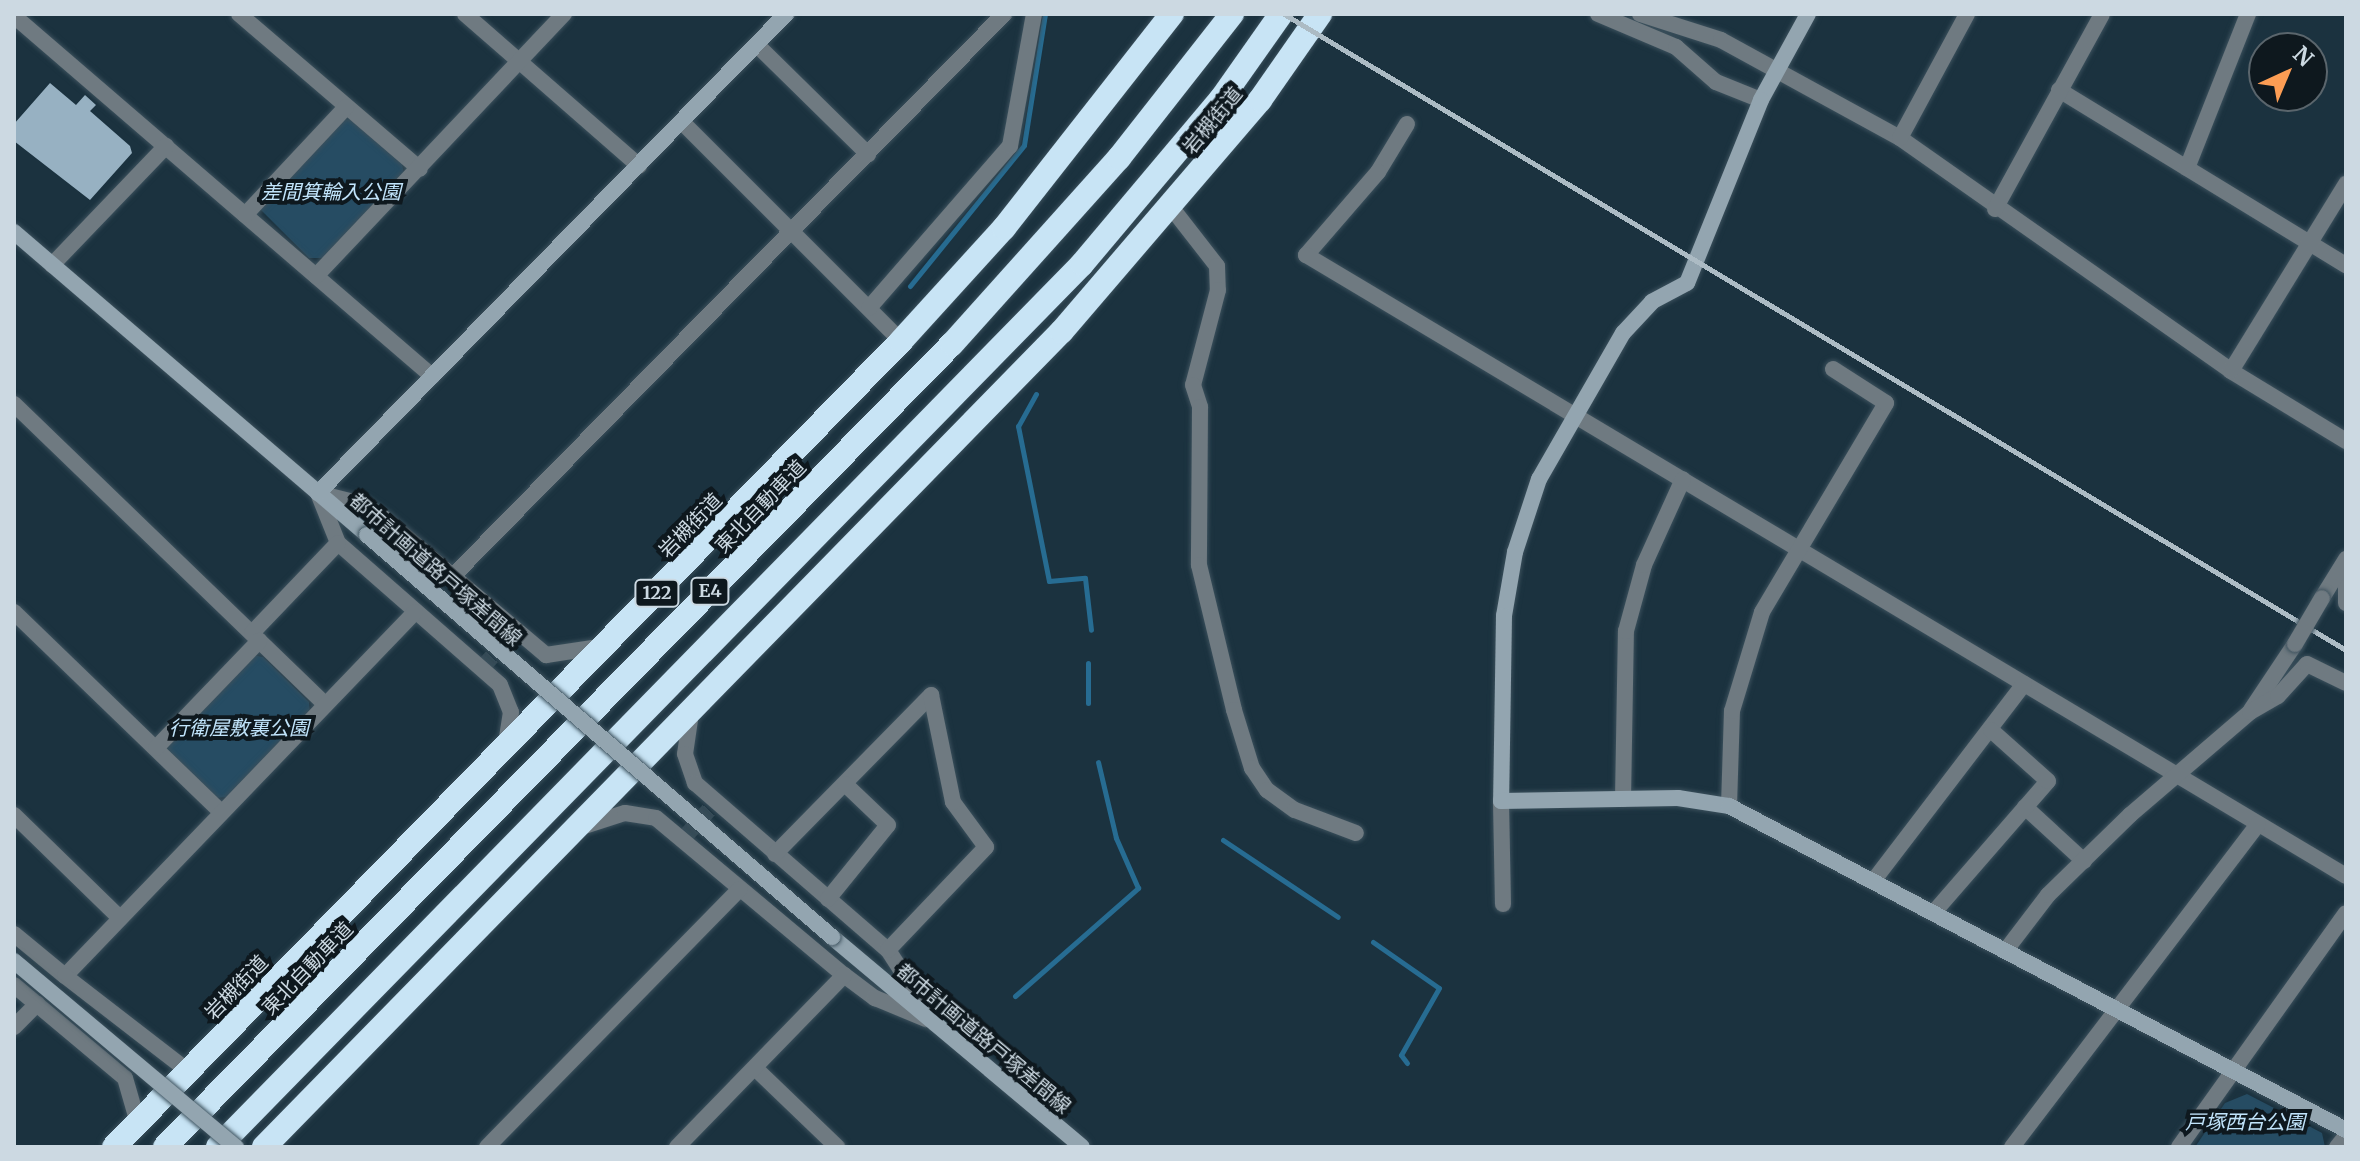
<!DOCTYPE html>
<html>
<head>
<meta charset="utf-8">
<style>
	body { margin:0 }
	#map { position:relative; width:2360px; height:1161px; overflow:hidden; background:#1b323f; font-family:Merriweather,"Noto Sans JP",serif }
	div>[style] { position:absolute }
	.green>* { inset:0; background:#264c63 }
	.stream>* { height:5px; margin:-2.5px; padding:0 2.5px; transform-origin:2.5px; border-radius:2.5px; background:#276c92 }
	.building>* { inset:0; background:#97b1c2 }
	.street-tunnel>* { height:16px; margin-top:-8px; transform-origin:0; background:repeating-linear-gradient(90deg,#364b57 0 16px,transparent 0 24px) }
	.roads { filter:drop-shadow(0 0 2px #3b505c) drop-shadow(0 0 2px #3b505c) }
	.street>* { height:16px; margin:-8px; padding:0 8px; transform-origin:8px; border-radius:8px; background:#6f7a81 }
	.secondary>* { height:16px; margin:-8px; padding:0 8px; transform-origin:8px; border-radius:8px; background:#93a5b0 }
	.highway>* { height:24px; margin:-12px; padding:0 12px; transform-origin:12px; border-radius:12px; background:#c8e4f5 }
	.rail>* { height:5px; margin:-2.5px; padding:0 2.5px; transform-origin:2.5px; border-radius:2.5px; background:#acbbc4 }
	.bridges { filter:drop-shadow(0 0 2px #3b505c) drop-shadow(0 0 2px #3b505c) }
	.street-bridge>* { height:16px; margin:-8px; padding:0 8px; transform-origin:8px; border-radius:8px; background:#6f7a81 }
	.secondary-bridge>* { height:16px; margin:-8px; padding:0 8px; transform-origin:8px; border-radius:8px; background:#93a5b0 }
	span { translate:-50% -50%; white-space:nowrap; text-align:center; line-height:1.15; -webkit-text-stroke:8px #0e181e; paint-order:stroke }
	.shield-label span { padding:2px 6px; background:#0e181e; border:2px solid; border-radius:6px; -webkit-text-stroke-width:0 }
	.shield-label { font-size:18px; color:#ccd9e2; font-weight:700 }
	.street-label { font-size:20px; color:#ccd9e2 }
	.park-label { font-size:20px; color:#c1e4fb; font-style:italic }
	.frame { position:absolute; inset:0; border:16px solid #ccd9e2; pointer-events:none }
	.north { position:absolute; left:2248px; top:32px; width:80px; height:80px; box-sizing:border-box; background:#0e181e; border:2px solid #5a656c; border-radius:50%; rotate:44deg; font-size:22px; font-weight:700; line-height:32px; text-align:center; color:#ccd9e2 }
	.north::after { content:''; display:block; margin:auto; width:28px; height:36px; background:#fc9d54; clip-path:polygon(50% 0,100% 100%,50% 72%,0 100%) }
</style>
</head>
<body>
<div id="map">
	<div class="green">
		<div style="clip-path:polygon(351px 119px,402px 163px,404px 175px,324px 258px,309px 258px,258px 207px,341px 120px)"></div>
		<div style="clip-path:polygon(252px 655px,263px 657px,309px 702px,310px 713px,229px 797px,216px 798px,167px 751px,168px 742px)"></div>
		<div style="clip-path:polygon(2247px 1094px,2322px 1133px,2325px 1147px,2195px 1147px,2225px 1103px)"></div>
	</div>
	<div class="stream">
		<div style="left:910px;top:286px;width:181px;rotate:-51deg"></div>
		<div style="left:1024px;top:145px;width:133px;rotate:-80.9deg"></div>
		<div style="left:1036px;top:394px;width:37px;rotate:119deg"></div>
		<div style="left:1018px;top:426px;width:158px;rotate:78.7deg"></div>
		<div style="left:1049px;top:581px;width:36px;rotate:-5deg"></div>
		<div style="left:1085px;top:578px;width:52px;rotate:83.4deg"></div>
		<div style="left:1088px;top:663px;width:40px;rotate:90deg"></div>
		<div style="left:1223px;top:840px;width:138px;rotate:33.8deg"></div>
		<div style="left:1373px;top:942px;width:80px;rotate:34.9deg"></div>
		<div style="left:1439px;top:988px;width:77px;rotate:119.6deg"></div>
		<div style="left:1401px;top:1055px;width:10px;rotate:53deg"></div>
		<div style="left:1015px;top:996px;width:164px;rotate:-41.3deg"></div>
		<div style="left:1138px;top:888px;width:55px;rotate:-113.7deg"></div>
		<div style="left:1116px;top:838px;width:78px;rotate:-103.3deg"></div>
	</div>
	<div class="building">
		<div style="clip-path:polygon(50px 83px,76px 105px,85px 95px,96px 105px,90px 111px,130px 146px,132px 153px,90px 200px,14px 141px,14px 124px)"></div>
	</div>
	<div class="street-tunnel">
		<div style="left:481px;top:669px;width:51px;rotate:-48.2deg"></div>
		<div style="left:682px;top:840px;width:51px;rotate:-48.2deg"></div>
	</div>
	<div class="roads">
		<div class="street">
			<div style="left:239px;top:14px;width:238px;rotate:40.6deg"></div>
			<div style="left:465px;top:14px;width:231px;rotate:41.1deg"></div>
			<div style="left:1598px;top:14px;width:85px;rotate:22.9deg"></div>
			<div style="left:1676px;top:47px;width:53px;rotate:41.2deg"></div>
			<div style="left:1716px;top:82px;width:48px;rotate:21.8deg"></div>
			<div style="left:1640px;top:14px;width:85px;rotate:17.8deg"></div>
			<div style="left:1721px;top:40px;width:204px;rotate:28.7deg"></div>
			<div style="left:1900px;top:138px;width:405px;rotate:35.1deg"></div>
			<div style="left:2231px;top:371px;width:135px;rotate:31.3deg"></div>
			<div style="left:14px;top:16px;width:552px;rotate:40.74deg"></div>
			<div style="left:757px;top:45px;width:156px;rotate:44.5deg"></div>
			<div style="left:2059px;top:90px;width:336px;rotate:31.4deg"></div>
			<div style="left:682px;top:122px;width:310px;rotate:45deg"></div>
			<div style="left:1407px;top:124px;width:56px;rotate:121.1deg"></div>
			<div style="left:1378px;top:172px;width:110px;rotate:130.9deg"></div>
			<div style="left:1306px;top:255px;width:1211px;rotate:30.84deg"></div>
			<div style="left:1900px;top:138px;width:141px;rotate:-61.6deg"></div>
			<div style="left:2187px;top:168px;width:166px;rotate:-68.4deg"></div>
			<div style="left:1171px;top:207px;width:75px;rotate:52.1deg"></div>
			<div style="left:1217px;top:266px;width:24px;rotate:88deg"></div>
			<div style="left:1218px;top:290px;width:98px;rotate:104.7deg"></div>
			<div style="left:1193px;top:385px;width:23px;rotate:72deg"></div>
			<div style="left:1200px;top:407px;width:158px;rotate:90.4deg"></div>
			<div style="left:1199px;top:565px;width:149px;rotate:76.4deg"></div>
			<div style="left:1234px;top:710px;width:61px;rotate:72.8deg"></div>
			<div style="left:1252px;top:768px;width:27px;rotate:56deg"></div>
			<div style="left:1267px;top:790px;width:34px;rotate:36deg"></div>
			<div style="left:1295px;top:810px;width:65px;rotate:20.7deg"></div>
			<div style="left:1995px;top:209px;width:222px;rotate:-61.2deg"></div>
			<div style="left:245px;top:215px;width:148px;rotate:-46.9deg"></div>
			<div style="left:52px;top:265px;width:165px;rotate:-46.2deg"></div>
			<div style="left:316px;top:276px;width:361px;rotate:-46.6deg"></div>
			<div style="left:869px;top:308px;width:215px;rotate:-49deg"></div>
			<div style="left:1010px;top:146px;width:134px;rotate:-79.7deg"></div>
			<div style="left:2231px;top:371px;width:220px;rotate:-58.4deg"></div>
			<div style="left:14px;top:404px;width:432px;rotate:44deg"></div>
			<div style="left:318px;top:493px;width:49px;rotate:14.3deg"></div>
			<div style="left:365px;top:505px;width:24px;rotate:35deg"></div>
			<div style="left:385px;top:519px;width:211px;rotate:40.2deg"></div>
			<div style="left:546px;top:655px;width:54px;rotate:-8.6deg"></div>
			<div style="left:318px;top:493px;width:54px;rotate:68.2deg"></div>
			<div style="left:338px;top:543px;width:215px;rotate:41.2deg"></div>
			<div style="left:500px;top:685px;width:29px;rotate:68deg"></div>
			<div style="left:511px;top:712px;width:33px;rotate:99deg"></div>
			<div style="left:2346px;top:574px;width:29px;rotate:90deg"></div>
			<div style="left:453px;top:576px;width:787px;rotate:-45.57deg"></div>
			<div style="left:2322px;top:598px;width:46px;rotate:-58.4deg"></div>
			<div style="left:14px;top:612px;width:286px;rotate:44deg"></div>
			<div style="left:252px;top:633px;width:124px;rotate:-46.3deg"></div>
			<div style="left:2251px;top:710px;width:79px;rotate:-56.3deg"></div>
			<div style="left:691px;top:713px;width:41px;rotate:98.3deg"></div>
			<div style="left:685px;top:754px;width:31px;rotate:71deg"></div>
			<div style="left:695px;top:783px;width:255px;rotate:40.9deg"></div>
			<div style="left:888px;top:950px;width:87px;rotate:57.2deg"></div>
			<div style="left:156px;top:748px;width:149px;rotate:-46.1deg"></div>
			<div style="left:1623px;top:799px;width:168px;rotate:-89deg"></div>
			<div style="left:1626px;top:631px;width:68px;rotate:-74.7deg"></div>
			<div style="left:1644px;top:565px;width:94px;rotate:-65.6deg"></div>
			<div style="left:1501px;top:801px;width:103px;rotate:88.9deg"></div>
			<div style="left:1729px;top:806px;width:95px;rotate:-88.2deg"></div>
			<div style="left:1732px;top:711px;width:103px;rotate:-73.1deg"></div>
			<div style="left:1762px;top:612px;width:243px;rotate:-59.3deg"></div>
			<div style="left:1886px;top:403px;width:63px;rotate:-147.3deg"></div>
			<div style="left:2025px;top:807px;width:80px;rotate:42.5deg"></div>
			<div style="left:14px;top:815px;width:148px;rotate:44.2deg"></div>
			<div style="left:584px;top:826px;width:43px;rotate:-17.6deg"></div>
			<div style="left:625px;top:813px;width:31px;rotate:9deg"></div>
			<div style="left:656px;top:818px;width:245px;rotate:39.9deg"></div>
			<div style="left:844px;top:975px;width:39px;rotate:37deg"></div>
			<div style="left:875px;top:998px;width:55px;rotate:22.4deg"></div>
			<div style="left:775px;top:854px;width:223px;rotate:-45.5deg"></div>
			<div style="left:1874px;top:880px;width:247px;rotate:-52.6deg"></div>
			<div style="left:828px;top:899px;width:95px;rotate:-51deg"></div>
			<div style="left:888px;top:825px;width:59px;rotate:-136.4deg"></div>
			<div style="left:1935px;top:911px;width:172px;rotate:-49deg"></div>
			<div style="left:2048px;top:781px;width:76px;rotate:-138.2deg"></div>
			<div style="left:14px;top:934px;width:66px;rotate:39.5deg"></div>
			<div style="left:65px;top:976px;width:505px;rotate:-46.12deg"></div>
			<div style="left:888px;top:950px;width:142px;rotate:-46.4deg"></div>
			<div style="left:986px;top:847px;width:56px;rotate:-126.3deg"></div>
			<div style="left:953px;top:802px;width:109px;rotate:-101.6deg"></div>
			<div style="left:2006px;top:950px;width:69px;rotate:-52.6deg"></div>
			<div style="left:2048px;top:895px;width:115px;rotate:-44.3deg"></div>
			<div style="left:2130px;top:815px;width:158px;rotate:-40.6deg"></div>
			<div style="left:2250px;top:712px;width:32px;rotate:-30deg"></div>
			<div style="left:2278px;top:696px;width:43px;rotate:-47.8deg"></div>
			<div style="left:2307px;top:664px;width:43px;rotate:26deg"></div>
			<div style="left:65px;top:976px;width:155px;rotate:37.7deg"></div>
			<div style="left:14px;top:985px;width:145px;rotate:40deg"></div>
			<div style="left:125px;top:1078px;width:47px;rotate:73.9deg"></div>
			<div style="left:14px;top:1027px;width:33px;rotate:-45deg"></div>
			<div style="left:755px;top:1068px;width:114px;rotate:43.9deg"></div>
			<div style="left:487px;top:1147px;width:361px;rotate:-45.6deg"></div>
			<div style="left:677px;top:1147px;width:240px;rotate:-45.8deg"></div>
			<div style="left:2012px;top:1147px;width:406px;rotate:-52.7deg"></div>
			<div style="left:2179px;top:1147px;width:287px;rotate:-54.5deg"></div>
			<div style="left:2337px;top:1147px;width:14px;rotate:-51deg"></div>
		</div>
		<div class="secondary">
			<div style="left:1808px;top:14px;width:98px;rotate:118.7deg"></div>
			<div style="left:1761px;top:100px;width:197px;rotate:112deg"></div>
			<div style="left:1687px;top:283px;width:40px;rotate:152deg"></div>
			<div style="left:1652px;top:302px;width:42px;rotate:133.1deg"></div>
			<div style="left:1623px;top:333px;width:168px;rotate:119.9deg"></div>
			<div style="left:1539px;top:479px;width:77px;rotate:108.2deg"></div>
			<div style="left:1515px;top:552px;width:65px;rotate:99.8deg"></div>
			<div style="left:1504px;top:616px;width:185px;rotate:90.9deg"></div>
			<div style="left:1501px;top:801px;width:177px;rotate:-1deg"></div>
			<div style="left:1678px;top:798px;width:52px;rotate:8.9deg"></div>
			<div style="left:1729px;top:806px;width:697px;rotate:27.7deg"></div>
			<div style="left:14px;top:232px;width:465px;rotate:40.6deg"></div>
			<div style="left:318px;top:493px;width:670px;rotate:-45.67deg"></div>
			<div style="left:832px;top:937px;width:326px;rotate:40deg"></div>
		</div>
		<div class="highway">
			<div style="left:114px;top:1147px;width:1127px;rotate:-45.68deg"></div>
			<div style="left:901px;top:341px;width:153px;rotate:-47.7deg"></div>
			<div style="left:1004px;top:228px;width:272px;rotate:-51.9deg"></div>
			<div style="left:165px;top:1147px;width:1124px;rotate:-45.58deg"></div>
			<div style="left:952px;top:344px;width:250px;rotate:-48.1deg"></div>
			<div style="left:1119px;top:158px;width:183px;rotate:-51.9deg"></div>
			<div style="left:218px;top:1147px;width:1235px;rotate:-45.62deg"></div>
			<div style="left:1082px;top:264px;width:216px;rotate:-49.9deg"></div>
			<div style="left:1221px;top:99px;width:104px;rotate:-54.8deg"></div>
			<div style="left:264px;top:1147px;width:1141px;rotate:-45.64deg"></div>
			<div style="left:1062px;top:331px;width:304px;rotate:-49.4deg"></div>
			<div style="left:1260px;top:100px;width:105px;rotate:-55.1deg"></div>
		</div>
	</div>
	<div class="rail">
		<div style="left:1284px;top:14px;width:1238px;rotate:30.92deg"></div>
	</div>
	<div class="bridges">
		<div class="street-bridge">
			<div style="left:2295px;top:644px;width:53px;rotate:-59.6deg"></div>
		</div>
		<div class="secondary-bridge">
			<div style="left:367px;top:535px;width:615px;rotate:40.84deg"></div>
			<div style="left:14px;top:961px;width:290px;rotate:40deg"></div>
		</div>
	</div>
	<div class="shield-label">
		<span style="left:710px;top:591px">E4</span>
		<span style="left:657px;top:593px">122</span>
	</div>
	<div class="street-label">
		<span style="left:1212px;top:120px;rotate:-50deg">岩槻街道</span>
		<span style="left:760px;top:506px;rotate:-46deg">東北自動車道</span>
		<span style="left:690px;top:525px;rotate:-46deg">岩槻街道</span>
		<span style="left:436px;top:569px;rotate:41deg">都市計画道路戸塚差間線</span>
		<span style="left:307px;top:968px;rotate:-46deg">東北自動車道</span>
		<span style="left:236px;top:987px;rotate:-46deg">岩槻街道</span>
		<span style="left:984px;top:1038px;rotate:40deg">都市計画道路戸塚差間線</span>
	</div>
	<div class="park-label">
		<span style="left:331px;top:191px">差間箕輪入公園</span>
		<span style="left:239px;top:727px">行衛屋敷裏公園</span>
		<span style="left:2245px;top:1121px">戸塚西台公園</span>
	</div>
	<div class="frame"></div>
	<div class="north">N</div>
</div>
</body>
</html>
